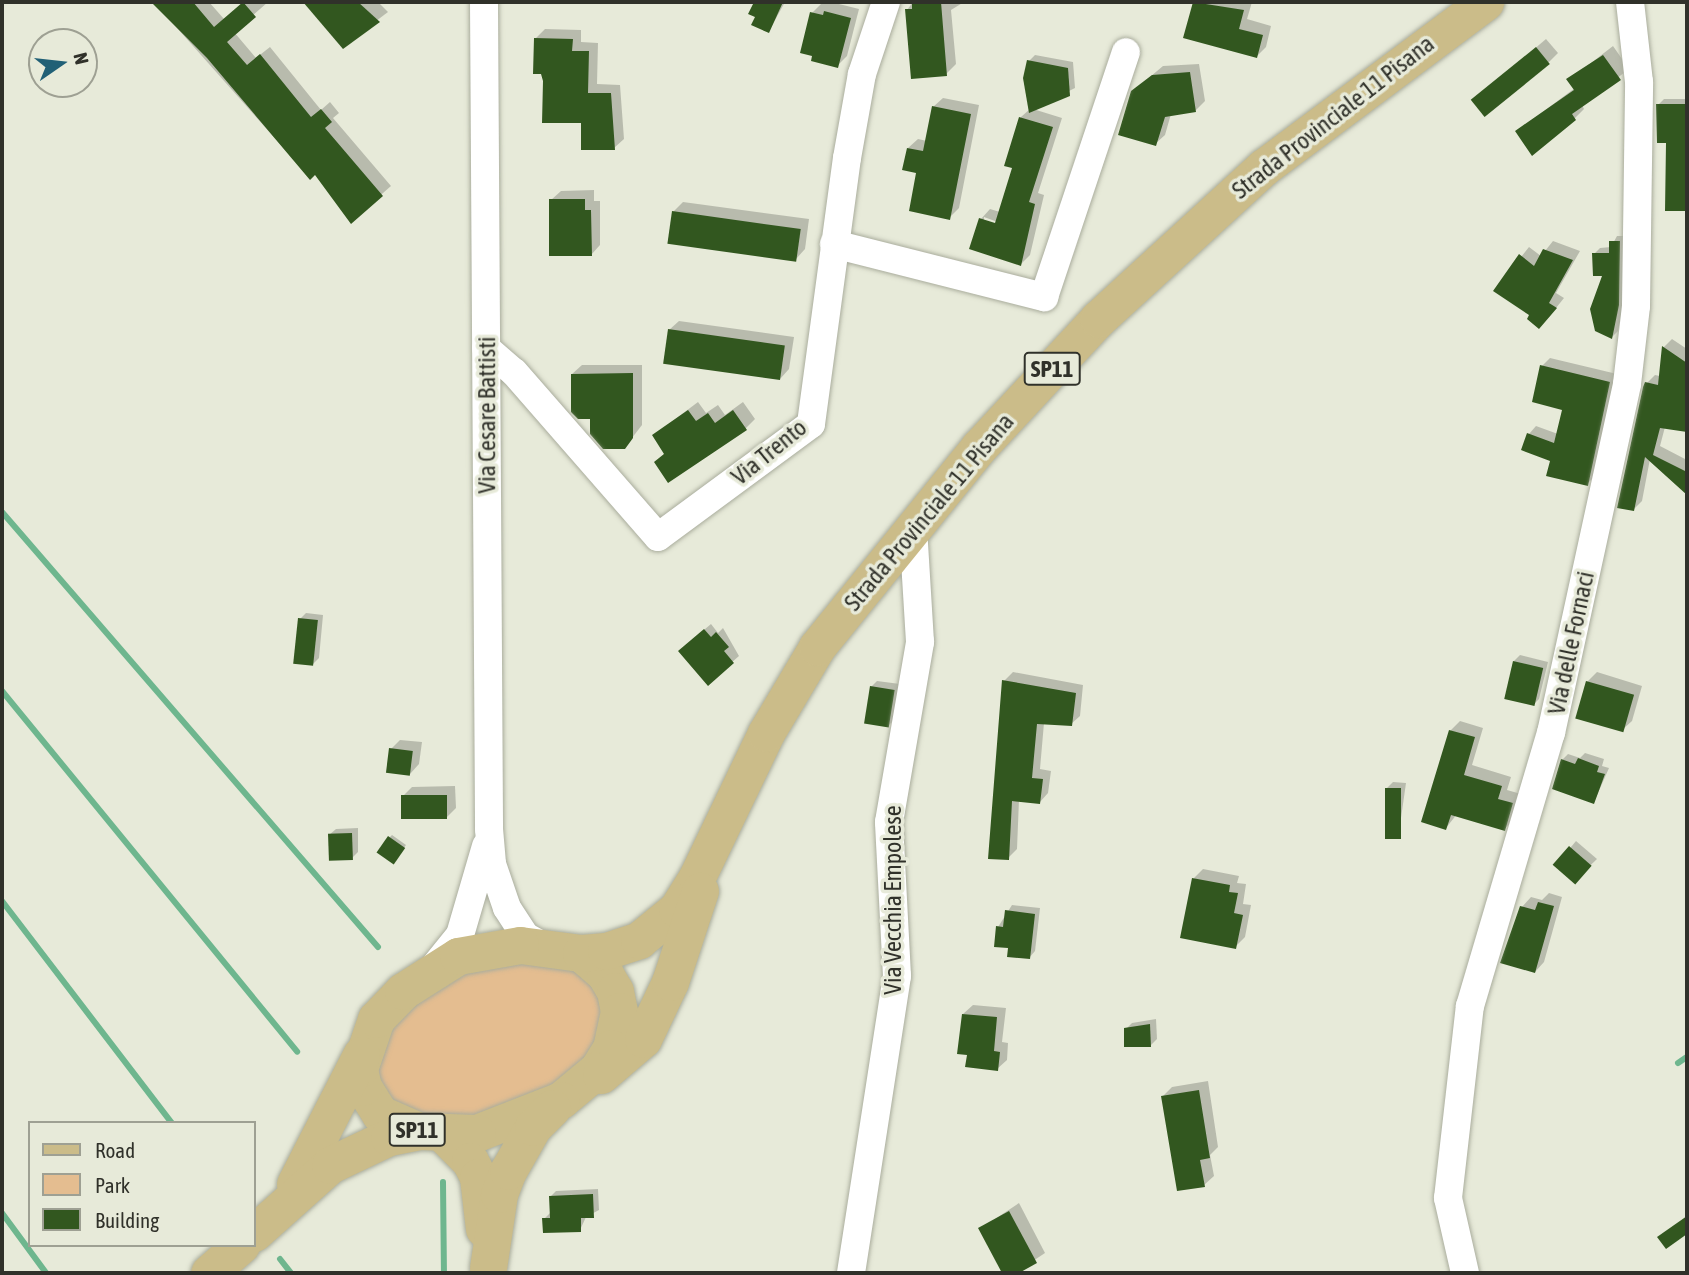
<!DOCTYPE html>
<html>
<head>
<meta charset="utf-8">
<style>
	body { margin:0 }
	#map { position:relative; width:1689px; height:1275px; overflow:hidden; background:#e7ead9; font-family:"Asap Condensed",sans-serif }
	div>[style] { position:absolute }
	.green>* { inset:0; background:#e4bd90 }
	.shadow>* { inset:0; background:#0003 }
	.stream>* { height:6px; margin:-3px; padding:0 3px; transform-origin:3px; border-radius:3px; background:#6eb68e }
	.building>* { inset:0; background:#32571f; transform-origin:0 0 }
	.roads { filter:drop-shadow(0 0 2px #aaad9d) drop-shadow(0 0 2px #aaad9d) }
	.minor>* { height:28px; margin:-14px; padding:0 14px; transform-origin:14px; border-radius:14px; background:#fff }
	.major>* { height:37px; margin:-18.5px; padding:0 18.5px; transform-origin:18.5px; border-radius:18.5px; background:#cbbc89 }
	span { translate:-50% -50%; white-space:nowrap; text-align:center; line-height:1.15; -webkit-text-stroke:7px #e7ead9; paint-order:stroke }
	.shield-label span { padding:2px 5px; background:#e7ead9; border:2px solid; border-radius:5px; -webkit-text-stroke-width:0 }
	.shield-label { font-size:23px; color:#30312a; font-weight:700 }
	.street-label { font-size:24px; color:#30312a }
	.frame { position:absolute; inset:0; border:4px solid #30312a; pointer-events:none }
	.legend { position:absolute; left:28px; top:1121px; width:228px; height:126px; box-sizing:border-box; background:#e7ead9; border:2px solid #9ea093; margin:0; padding:9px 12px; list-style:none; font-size:21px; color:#30312a }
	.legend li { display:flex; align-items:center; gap:14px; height:35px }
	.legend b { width:35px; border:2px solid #9ea093 }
	.north { position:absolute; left:28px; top:28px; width:70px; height:70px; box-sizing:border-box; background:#e7ead9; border:2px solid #9ea093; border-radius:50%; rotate:76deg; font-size:19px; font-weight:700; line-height:28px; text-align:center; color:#30312a }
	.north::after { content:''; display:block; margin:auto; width:24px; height:32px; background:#216076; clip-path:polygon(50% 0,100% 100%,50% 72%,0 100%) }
</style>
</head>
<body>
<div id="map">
	<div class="green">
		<div style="clip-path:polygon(504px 958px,587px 973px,606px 1011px,588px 1062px,523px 1105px,444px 1122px,382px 1097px,373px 1057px,379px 1041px,434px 984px)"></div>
	</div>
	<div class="shadow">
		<div style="clip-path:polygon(154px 2px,209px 2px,224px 19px,247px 2px,268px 2px,234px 32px,256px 58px,270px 47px,321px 110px,330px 102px,339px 113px,333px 118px,391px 186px,351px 221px,316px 173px,310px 178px)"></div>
		<div style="clip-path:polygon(306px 2px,378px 2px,388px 12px,343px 46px)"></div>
		<div style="clip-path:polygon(757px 2px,785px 2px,769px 31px,751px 13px)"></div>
		<div style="clip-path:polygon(913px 2px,964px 2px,951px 10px,956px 64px,946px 74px,907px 10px)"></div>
		<div style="clip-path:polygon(1195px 2px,1252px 2px,1247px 19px,1271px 26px,1266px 47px,1256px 57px,1185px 37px)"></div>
		<div style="clip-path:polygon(835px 3px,859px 9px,847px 56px,837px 66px,812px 13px,821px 4px)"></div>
		<div style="clip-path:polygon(545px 29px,581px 30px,581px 42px,598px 43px,597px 84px,620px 85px,624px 139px,614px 148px,544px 81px,535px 39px)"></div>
		<div style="clip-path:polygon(1546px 39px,1558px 53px,1549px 62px,1483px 93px)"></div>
		<div style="clip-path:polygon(1613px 46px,1629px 69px,1582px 105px,1584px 109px,1575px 118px,1532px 153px,1517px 131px,1575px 88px,1569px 80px)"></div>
		<div style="clip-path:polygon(evenodd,1035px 55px,1073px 62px,1075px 88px,1033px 109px,1062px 118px,1038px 193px,1044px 195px,1030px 255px,1021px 264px,981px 219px,990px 209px,1000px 212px,1014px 167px,1006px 165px,1021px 117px,1030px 109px,1029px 61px,1035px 55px,984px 217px,1003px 224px,1002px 227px,984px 221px,984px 217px)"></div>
		<div style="clip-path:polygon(1199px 64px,1205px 101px,1196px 110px,1171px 114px,1165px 135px,1155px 144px,1132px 92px,1163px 66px)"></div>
		<div style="clip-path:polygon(943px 98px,979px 105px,959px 208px,949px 218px,908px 148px,918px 139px,927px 141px,933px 107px)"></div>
		<div style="clip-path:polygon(1664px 99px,1687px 99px,1687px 209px,1667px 209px,1668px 141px,1658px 105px)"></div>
		<div style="clip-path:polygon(594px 190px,594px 201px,600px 201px,600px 245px,591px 255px,551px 200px,561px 191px)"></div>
		<div style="clip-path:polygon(683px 202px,809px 219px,805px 249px,796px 259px,673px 212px)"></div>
		<div style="clip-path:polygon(1617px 236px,1626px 236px,1625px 298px,1618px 331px,1612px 337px,1604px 274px,1594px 254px,1600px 248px,1611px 247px)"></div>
		<div style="clip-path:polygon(1553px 241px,1580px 251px,1556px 293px,1564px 298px,1548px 318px,1532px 315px,1495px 290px,1529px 247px,1541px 256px)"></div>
		<div style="clip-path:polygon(679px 321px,794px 337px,789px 369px,780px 379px,669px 330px)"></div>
		<div style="clip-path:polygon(1672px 339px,1687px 349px,1687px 431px,1665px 427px,1660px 446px,1685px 459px,1687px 453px,1687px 486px,1684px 489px,1650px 459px,1642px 501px,1634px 509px,1647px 383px,1655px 375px,1660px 376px,1664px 347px)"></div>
		<div style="clip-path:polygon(1550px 358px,1617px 374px,1595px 476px,1587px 484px,1552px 460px,1529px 434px,1536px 426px,1558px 434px,1564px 408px,1542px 366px)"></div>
		<div style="clip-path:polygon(582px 365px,642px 365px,642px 425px,625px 447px,591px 418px,572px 374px)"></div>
		<div style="clip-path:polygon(698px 402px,706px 413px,718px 405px,725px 415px,743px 402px,755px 419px,745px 429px,656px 462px,665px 453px,654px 435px)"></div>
		<div style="clip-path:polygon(306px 613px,323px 615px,319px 658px,313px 664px,300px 619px)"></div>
		<div style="clip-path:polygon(711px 624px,718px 633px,723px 628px,739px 656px,708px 683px,686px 645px)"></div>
		<div style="clip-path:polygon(1520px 655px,1548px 662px,1539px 699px,1533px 705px,1514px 661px)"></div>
		<div style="clip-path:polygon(1013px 672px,1083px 685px,1080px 716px,1071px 724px,1044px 723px,1040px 769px,1051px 771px,1048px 793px,1040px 802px,1019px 800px,1017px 849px,1008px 858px,1004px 681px)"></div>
		<div style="clip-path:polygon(1597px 672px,1642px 686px,1632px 721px,1622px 730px,1587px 682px)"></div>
		<div style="clip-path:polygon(877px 681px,900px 684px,894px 720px,888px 726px,871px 687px)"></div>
		<div style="clip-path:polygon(1460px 721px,1483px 728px,1472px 765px,1511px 777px,1507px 790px,1521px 794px,1514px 820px,1504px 829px,1457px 814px,1446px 828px,1450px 731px)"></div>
		<div style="clip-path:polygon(400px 740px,422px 742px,419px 764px,410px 774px,391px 749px)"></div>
		<div style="clip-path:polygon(1585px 753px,1604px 759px,1602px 766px,1609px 768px,1594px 802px,1562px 760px,1568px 754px,1580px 758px)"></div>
		<div style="clip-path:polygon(1393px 782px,1406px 783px,1399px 832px,1393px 838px,1387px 788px)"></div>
		<div style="clip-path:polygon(455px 786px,456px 808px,447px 817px,402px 797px,412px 787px)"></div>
		<div style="clip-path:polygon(358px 828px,358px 852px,352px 858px,329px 835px,336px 829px)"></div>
		<div style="clip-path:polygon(392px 835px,406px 845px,395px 860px,390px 837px)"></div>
		<div style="clip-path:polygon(1576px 841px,1597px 859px,1573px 882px,1571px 847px)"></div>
		<div style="clip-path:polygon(1203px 869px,1239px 876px,1237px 883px,1246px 884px,1243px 904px,1251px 905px,1245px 937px,1235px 947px,1194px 878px)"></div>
		<div style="clip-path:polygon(1549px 893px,1562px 897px,1544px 962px,1535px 972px,1522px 907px,1531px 897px,1542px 900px)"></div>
		<div style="clip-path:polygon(1012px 905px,1040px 908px,1035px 951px,1029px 958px,1010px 947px,998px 927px)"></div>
		<div style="clip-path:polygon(973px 1005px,1006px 1008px,1002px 1042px,1008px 1043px,1007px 1060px,997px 1069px,968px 1053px,963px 1014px)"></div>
		<div style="clip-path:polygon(1156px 1019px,1157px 1039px,1151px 1045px,1126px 1029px,1132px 1023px)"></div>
		<div style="clip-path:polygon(1208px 1081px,1218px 1147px,1210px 1155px,1214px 1176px,1204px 1185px,1163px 1096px,1172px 1087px)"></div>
		<div style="clip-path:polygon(598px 1189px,599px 1210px,586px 1217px,580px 1230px,544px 1219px,551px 1212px,550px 1197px,556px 1191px)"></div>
		<div style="clip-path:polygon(1019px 1203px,1045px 1253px,1015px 1273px,1004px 1273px,980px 1229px)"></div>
	</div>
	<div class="stream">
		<div style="left:2px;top:512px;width:575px;rotate:49.16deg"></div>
		<div style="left:2px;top:691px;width:466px;rotate:50.7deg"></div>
		<div style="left:2px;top:901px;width:280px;rotate:52.6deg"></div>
		<div style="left:1678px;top:1063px;width:11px;rotate:-34deg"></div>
		<div style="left:443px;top:1182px;width:91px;rotate:89.4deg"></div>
		<div style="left:2px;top:1213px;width:74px;rotate:53.7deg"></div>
		<div style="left:280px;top:1259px;width:18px;rotate:52deg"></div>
	</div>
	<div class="building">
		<div style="clip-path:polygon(151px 2px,193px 2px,214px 27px,243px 2px,256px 17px,227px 42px,247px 65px,260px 54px,311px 117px,321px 109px,332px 122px,325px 128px,383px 196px,351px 224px,315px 175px,310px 180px,207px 58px)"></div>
		<div style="clip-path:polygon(303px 2px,358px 2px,380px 22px,343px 49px)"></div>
		<div style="clip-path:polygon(754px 2px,783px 2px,769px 33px,751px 25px,755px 17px,748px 14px)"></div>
		<div style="clip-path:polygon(912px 2px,941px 2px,947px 76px,911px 79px,905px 9px,912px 9px)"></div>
		<div style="clip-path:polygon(1193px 2px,1244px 10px,1239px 29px,1263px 35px,1257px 58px,1183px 38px)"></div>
		<div style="clip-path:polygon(824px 11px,851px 18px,838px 68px,811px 61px,812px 56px,800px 53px,810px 12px,823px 15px)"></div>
		<div style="clip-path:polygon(534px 38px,573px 39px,572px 51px,589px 51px,588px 93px,611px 93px,615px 150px,581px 150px,581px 123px,542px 123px,543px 81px,541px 74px,533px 74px)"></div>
		<div style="left:1536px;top:47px;width:22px;height:84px;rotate:51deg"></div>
		<div style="clip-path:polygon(1603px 55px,1621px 80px,1572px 114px,1576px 120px,1532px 156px,1515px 131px,1574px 90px,1566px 79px)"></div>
		<div style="clip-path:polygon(1027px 60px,1068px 68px,1070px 96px,1029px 113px,1023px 78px)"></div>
		<div style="clip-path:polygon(1190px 72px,1196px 112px,1165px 117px,1156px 146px,1118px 135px,1131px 91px,1152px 75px)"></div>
		<div style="clip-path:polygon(1656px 104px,1687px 104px,1687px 211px,1665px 211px,1666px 143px,1657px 143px)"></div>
		<div style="clip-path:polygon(932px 106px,971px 114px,950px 220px,909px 211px,916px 173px,902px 170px,907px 148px,923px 151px)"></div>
		<div style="clip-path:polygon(1019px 117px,1053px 127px,1029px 202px,1035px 204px,1021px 266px,969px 249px,979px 218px,995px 223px,1012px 168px,1004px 166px)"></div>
		<div style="clip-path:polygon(549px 199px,585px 199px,585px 210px,591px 210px,592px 256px,549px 256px)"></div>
		<div style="left:672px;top:211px;width:130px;height:33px;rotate:8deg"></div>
		<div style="clip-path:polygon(1609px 241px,1620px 241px,1619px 305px,1612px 339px,1595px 331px,1590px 309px,1602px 276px,1593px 276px,1592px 253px,1609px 253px)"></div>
		<div style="clip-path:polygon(1543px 249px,1573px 260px,1549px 303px,1557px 308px,1539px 329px,1527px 319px,1529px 315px,1493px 291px,1519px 254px,1534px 266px)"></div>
		<div style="left:668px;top:329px;width:118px;height:35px;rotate:8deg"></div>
		<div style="clip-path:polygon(1662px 346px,1687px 363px,1687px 432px,1660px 428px,1653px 455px,1687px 472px,1687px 495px,1645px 457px,1634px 511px,1617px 508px,1643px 387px,1645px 382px,1658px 385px)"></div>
		<div style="clip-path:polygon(1540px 365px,1610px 382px,1588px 486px,1546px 476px,1550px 461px,1521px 450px,1527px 433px,1554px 443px,1562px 410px,1532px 402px)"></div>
		<div style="clip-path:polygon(633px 373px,633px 438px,625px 449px,603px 449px,590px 434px,590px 419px,578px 419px,571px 412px,571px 374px)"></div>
		<div style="clip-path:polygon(688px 410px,696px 421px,708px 413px,715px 423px,733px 410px,747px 430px,668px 483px,654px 462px,664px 454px,652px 435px)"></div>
		<div style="left:298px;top:618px;width:20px;height:46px;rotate:6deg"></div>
		<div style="clip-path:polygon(704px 629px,711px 637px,716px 632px,729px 647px,724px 651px,734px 663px,708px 686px,678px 651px)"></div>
		<div style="left:1513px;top:661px;width:31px;height:39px;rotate:13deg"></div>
		<div style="clip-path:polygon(1002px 680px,1076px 693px,1072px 726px,1037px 724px,1032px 778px,1043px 779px,1040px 804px,1012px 801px,1009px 860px,988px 859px)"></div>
		<div style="left:1586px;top:681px;width:50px;height:39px;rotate:16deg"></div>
		<div style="left:870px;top:686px;width:25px;height:38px;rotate:9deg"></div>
		<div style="clip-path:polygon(1449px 730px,1475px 737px,1464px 775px,1502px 786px,1498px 799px,1513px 803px,1505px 831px,1451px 815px,1446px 830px,1421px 822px)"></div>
		<div style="left:389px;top:748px;width:24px;height:25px;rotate:7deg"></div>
		<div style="clip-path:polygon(1578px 758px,1599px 766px,1597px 772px,1605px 774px,1594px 804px,1552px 789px,1561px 759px,1575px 764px)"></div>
		<div style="left:1385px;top:788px;width:16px;height:51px"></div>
		<div style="left:447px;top:795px;width:24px;height:46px;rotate:90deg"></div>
		<div style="left:352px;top:833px;width:27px;height:24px;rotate:88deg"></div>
		<div style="left:388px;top:836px;width:21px;height:20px;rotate:35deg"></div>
		<div style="left:1569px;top:846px;width:30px;height:25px;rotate:41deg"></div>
		<div style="clip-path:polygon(1192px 878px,1230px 885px,1229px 892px,1238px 893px,1234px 913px,1243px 915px,1236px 949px,1180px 938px)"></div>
		<div style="clip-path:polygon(1538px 902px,1554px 906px,1535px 973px,1500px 963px,1520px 906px,1535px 910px)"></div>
		<div style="clip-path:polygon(1005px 910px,1035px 914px,1030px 959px,1007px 957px,1008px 948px,994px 947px,996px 926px,1003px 927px)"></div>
		<div style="clip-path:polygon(962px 1014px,997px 1017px,994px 1051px,1000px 1052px,998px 1071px,965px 1067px,967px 1055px,957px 1054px)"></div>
		<div style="clip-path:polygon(1150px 1024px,1151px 1047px,1124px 1047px,1124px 1028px)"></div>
		<div style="clip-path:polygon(1199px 1090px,1210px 1158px,1200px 1160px,1205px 1187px,1177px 1191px,1161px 1096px)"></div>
		<div style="clip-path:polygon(593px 1194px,594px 1218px,581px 1218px,581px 1232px,543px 1233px,542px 1218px,550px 1218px,549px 1196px)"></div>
		<div style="clip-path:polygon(1009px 1211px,1037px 1263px,1019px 1273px,1002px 1273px,978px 1228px)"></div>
		<div style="clip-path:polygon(1687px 1216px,1687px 1234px,1666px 1249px,1657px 1237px)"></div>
	</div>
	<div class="roads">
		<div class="minor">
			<div style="left:484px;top:2px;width:827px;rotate:89.65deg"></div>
			<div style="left:489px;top:829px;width:35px;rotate:85deg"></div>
			<div style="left:492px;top:864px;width:46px;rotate:71.2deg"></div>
			<div style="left:507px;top:908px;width:33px;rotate:57deg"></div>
			<div style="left:525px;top:936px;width:18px;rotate:29deg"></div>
			<div style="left:834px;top:244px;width:217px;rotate:14.2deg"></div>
			<div style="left:1044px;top:297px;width:258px;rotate:-71.5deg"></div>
			<div style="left:486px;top:348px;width:37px;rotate:41deg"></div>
			<div style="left:514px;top:372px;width:219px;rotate:48.9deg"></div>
			<div style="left:658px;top:537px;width:190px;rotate:-36.4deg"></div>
			<div style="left:811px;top:424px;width:268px;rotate:-82.3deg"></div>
			<div style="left:847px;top:158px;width:85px;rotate:-79.9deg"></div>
			<div style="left:862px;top:74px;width:76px;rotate:-71.6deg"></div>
			<div style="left:434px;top:967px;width:41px;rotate:-50.9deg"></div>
			<div style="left:460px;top:935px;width:93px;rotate:-73.7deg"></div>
			<div style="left:851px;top:1273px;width:301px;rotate:-81.2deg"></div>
			<div style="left:897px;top:976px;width:154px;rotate:-93deg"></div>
			<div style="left:889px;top:822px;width:183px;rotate:-80.2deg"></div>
			<div style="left:920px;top:642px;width:116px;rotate:-93.5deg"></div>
			<div style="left:1465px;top:1273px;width:77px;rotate:-102.8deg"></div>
			<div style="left:1448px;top:1198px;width:193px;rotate:-83.5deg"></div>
			<div style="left:1470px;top:1006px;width:285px;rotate:-73.5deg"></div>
			<div style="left:1551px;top:733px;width:357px;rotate:-77.7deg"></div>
			<div style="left:1627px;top:384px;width:79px;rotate:-83.4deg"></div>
			<div style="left:1636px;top:306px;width:224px;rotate:-89.2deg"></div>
			<div style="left:1639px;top:82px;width:81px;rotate:-96.4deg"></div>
		</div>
		<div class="major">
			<div style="left:520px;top:945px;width:62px;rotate:7.5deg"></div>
			<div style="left:581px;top:953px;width:32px;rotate:41deg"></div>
			<div style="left:605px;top:974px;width:20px;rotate:60deg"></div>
			<div style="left:615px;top:991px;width:20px;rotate:79deg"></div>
			<div style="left:619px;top:1011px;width:38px;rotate:102deg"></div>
			<div style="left:611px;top:1048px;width:26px;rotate:122deg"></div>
			<div style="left:597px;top:1070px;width:47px;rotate:140.2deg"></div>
			<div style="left:561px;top:1100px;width:90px;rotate:158.6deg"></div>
			<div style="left:477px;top:1133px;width:58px;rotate:-178deg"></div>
			<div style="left:419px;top:1131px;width:43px;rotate:-156.4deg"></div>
			<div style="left:380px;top:1114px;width:32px;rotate:-122deg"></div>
			<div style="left:363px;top:1087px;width:18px;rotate:-103deg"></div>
			<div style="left:359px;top:1069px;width:53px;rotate:-71.2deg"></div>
			<div style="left:376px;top:1019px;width:39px;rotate:-46deg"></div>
			<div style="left:403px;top:991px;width:65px;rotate:-32.5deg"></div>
			<div style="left:458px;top:956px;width:63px;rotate:-10.1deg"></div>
			<div style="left:581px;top:953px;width:25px;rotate:-5deg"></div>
			<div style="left:606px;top:951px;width:35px;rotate:-18deg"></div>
			<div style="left:639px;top:940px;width:49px;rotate:-39.2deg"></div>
			<div style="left:677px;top:909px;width:38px;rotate:-58deg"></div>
			<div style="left:697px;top:877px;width:160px;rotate:-64.4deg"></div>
			<div style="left:766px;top:733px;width:100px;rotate:-59.3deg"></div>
			<div style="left:817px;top:647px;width:257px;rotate:-51deg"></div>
			<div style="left:979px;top:447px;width:175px;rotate:-47.1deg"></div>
			<div style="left:1098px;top:319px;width:225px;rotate:-42.5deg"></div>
			<div style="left:1264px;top:167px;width:276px;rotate:-36.7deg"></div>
			<div style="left:601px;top:1075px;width:55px;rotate:-40.6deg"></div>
			<div style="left:643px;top:1039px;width:63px;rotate:-64.7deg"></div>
			<div style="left:670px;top:982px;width:96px;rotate:-71.8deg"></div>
			<div style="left:443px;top:1134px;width:38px;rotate:45deg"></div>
			<div style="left:470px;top:1161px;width:18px;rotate:63deg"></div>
			<div style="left:478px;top:1177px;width:52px;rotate:83.4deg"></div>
			<div style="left:295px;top:1184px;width:145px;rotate:-62.9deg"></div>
			<div style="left:254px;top:1233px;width:102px;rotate:-41.8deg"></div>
			<div style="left:330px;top:1165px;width:65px;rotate:-25.4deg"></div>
			<div style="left:389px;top:1137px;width:31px;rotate:-11deg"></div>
			<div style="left:488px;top:1268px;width:75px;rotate:-81.5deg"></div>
			<div style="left:499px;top:1194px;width:25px;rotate:-69deg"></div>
			<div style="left:508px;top:1171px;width:51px;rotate:-60.4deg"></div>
			<div style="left:533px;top:1127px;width:27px;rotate:-45deg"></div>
			<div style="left:209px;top:1273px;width:43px;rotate:-41.2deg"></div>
		</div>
	</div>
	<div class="shield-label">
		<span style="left:1052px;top:369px">SP11</span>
		<span style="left:417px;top:1130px">SP11</span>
	</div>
	<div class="street-label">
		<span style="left:1333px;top:117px;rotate:-38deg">Strada Provinciale 11 Pisana</span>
		<span style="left:487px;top:415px;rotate:-90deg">Via Cesare Battisti</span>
		<span style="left:769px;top:452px;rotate:-39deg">Via Trento</span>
		<span style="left:929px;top:512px;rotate:-50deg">Strada Provinciale 11 Pisana</span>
		<span style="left:1571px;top:643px;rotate:-78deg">Via delle Fornaci</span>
		<span style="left:893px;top:900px;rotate:-90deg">Via Vecchia Empolese</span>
	</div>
	<div class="frame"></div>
	<ul class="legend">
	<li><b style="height:9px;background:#cbbc89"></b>Road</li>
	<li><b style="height:19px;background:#e4bd90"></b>Park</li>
	<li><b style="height:19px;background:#32571f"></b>Building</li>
	</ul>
	<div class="north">N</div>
</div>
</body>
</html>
